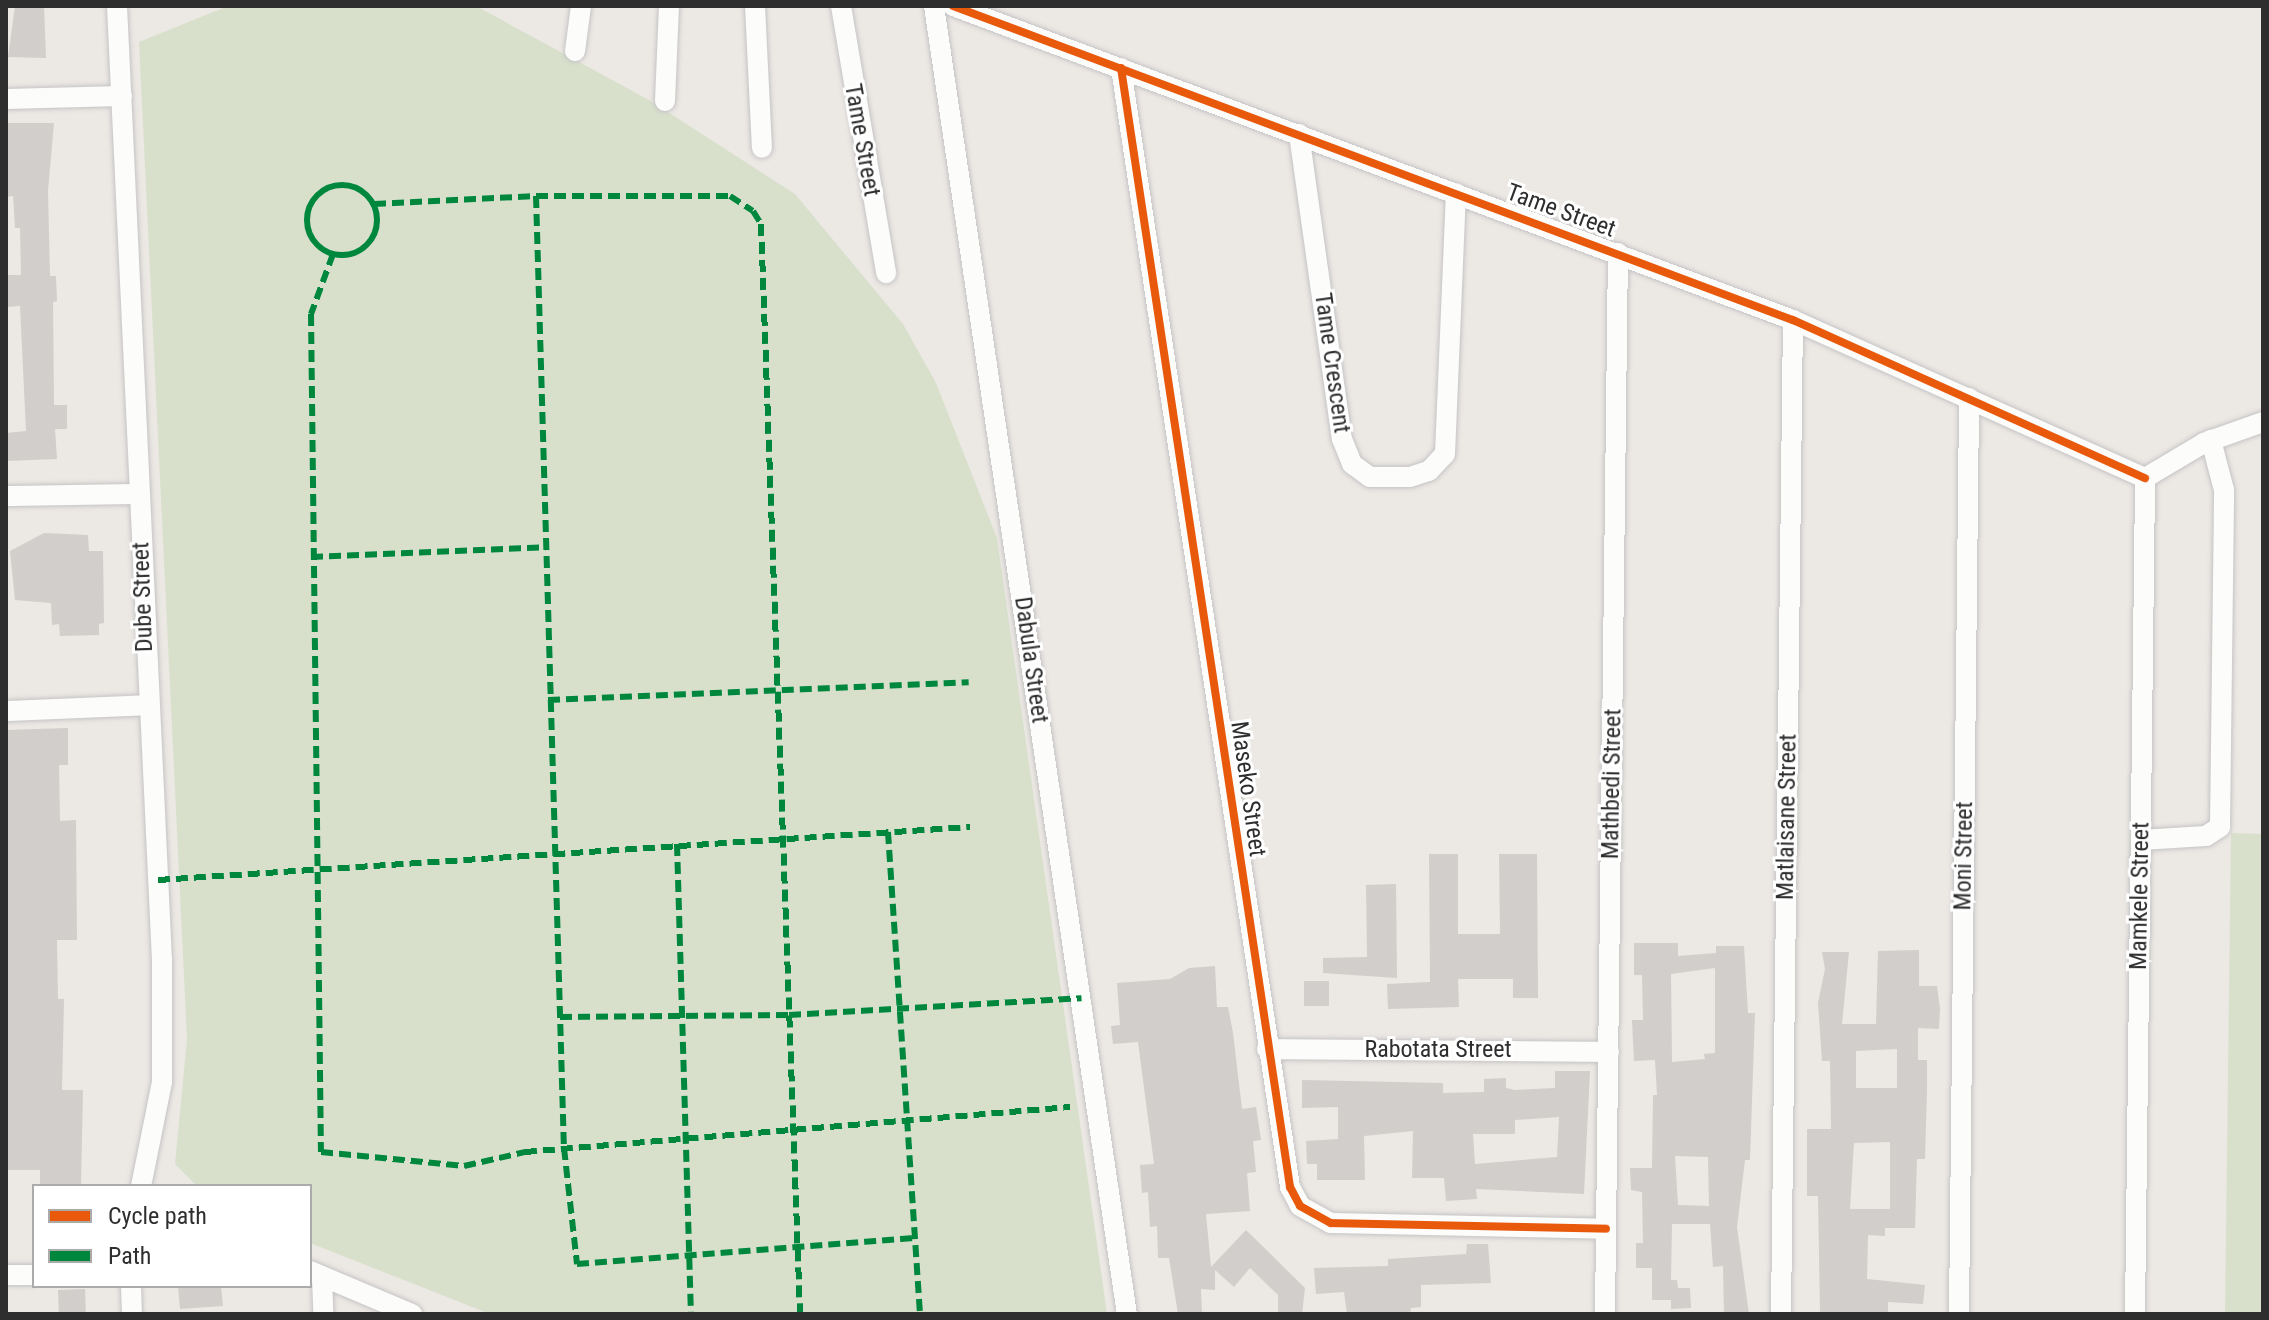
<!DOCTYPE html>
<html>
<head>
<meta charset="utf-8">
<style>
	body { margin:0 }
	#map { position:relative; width:2269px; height:1320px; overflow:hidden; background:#ece8e4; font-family:"Roboto Condensed",sans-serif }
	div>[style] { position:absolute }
	.cemetery>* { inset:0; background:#d8e0cc }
	.building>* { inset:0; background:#d1cecb; transform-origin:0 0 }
	.roads { filter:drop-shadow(0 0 2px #c5c4c5) drop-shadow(0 0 2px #c5c4c5) }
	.minor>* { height:20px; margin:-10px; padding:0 10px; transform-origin:10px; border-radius:10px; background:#fcfcfb }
	.quiet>* { height:6px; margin-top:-3px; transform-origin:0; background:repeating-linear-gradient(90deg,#00873e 0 12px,transparent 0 18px) }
	.quiet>.ring { margin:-3px; padding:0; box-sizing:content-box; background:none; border:6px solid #00873e; border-radius:50% }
	.cycleway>* { height:8px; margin:-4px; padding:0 4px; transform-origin:4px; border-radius:4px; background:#e8590c }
	span { translate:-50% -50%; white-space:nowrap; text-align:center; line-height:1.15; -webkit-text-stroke:6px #fff; paint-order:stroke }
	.street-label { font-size:24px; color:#2e2e2e }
	.frame { position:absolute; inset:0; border:8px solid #2e2e2e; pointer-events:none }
	.legend { position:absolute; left:32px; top:1184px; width:280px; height:104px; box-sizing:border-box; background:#fff; border:2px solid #ababab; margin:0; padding:10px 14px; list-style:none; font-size:24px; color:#2e2e2e }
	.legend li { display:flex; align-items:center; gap:16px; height:40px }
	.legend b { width:40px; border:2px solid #ababab }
</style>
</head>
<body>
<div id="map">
	<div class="cemetery">
		<div style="clip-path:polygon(228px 6px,476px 6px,649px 100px,795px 194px,903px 324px,936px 383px,997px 538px,1107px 1314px,490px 1314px,310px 1243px,310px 1186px,197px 1186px,175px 1164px,187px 1039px,139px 42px)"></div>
		<div style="clip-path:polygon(2231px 833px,2263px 834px,2263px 1314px,2225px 1314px)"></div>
	</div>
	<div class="building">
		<div style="clip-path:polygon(15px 6px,44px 6px,46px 58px,8px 57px)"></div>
		<div style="clip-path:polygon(6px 123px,54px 123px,48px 191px,50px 276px,56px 276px,57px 301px,53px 302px,54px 405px,67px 405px,67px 429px,55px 429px,57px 459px,6px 461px,6px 433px,26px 431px,20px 306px,6px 307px,6px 275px,21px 275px,20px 228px,15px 228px,13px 196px,6px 197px)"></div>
		<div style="clip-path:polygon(44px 533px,88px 535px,89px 551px,103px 551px,104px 623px,99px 624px,99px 635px,60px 636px,59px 624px,52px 625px,51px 603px,15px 600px,10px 551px)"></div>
		<div style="clip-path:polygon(68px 728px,68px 765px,59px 765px,60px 821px,76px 820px,77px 940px,57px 940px,58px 999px,64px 999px,62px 1090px,83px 1090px,81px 1186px,40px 1186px,40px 1170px,6px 1170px,6px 730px)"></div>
		<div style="clip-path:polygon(1429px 854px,1458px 854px,1458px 934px,1500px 934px,1499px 854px,1537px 854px,1538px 998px,1513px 998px,1513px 979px,1458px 979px,1459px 1007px,1388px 1009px,1387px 984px,1430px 982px)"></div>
		<div style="clip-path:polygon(1396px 884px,1397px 978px,1323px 973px,1323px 958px,1367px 957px,1366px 885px)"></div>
		<div style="clip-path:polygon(evenodd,1634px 943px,1678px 943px,1678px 956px,1716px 953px,1716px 946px,1744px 946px,1748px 1013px,1755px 1013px,1750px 1160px,1745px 1160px,1737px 1227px,1749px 1314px,1724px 1314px,1723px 1266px,1713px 1267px,1710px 1224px,1672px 1224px,1671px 1280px,1677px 1280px,1678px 1288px,1690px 1288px,1691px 1308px,1671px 1309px,1671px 1300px,1652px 1300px,1652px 1268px,1636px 1268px,1636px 1243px,1643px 1243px,1642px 1192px,1631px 1190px,1630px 1168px,1652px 1168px,1653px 1095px,1657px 1095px,1655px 1060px,1634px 1061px,1632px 1020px,1643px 1020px,1642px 975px,1634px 975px,1634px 943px,1715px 968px,1715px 1053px,1704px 1054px,1705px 1059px,1672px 1062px,1671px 974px,1715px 968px,1634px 943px,1675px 1156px,1708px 1157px,1709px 1206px,1678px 1205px,1675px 1156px)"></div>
		<div style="clip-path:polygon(evenodd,1919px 950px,1919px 986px,1937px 986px,1940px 1009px,1939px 1029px,1918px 1028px,1918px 1060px,1927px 1060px,1927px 1089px,1925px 1159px,1917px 1159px,1915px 1228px,1885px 1228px,1885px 1236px,1868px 1235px,1867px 1279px,1925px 1285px,1923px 1304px,1888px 1302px,1888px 1312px,1820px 1312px,1818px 1196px,1807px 1196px,1807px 1129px,1831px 1129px,1830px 1061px,1822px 1061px,1818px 1003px,1825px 969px,1822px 952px,1849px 952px,1842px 1024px,1876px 1024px,1878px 951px,1919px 950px,1897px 1049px,1897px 1088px,1856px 1088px,1856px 1051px,1897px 1049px,1919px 950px,1890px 1142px,1890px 1209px,1850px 1209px,1854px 1143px,1890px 1142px)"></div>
		<div style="clip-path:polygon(1215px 966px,1217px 1007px,1228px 1007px,1233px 1033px,1242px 1109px,1256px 1107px,1261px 1140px,1253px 1141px,1256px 1172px,1247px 1173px,1250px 1211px,1206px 1214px,1211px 1267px,1246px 1230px,1305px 1288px,1302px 1314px,1278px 1314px,1278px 1295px,1250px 1268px,1234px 1287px,1215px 1270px,1215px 1290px,1201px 1289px,1202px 1314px,1178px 1314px,1169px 1258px,1158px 1258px,1157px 1226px,1150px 1227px,1148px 1192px,1142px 1193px,1140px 1165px,1154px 1164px,1138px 1042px,1113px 1044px,1111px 1026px,1120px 1025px,1117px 983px,1170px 979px,1189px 968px)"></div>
		<div style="left:1304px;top:981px;width:25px;height:25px"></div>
		<div style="clip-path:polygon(evenodd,1555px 1071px,1590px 1071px,1584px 1194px,1476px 1189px,1477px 1199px,1446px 1201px,1444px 1178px,1412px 1178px,1413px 1131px,1364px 1136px,1365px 1180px,1317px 1180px,1317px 1164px,1307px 1164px,1306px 1141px,1338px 1139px,1338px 1107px,1302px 1108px,1302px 1080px,1443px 1083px,1443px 1093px,1484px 1092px,1484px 1079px,1506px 1078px,1506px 1088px,1515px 1090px,1555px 1088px,1555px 1071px,1559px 1117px,1557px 1157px,1475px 1164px,1473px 1134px,1515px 1134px,1515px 1120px,1559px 1117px)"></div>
		<div style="clip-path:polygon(1467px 1244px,1488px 1244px,1491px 1283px,1421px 1285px,1421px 1307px,1411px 1308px,1410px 1314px,1347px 1314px,1344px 1292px,1316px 1294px,1314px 1268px,1388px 1266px,1388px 1259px,1466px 1254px)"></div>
		<div style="clip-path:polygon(178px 1286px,221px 1286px,223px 1306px,180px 1309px)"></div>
		<div style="left:85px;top:1289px;width:25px;height:27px;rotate:88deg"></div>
	</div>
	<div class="roads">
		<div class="minor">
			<div style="left:117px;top:6px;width:954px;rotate:87.3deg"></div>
			<div style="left:162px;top:959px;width:123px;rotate:90deg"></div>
			<div style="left:162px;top:1082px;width:106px;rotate:101.4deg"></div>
			<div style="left:755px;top:6px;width:142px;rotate:87.2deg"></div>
			<div style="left:841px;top:6px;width:271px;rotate:80.4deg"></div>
			<div style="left:934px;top:6px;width:1322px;rotate:81.61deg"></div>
			<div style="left:953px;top:6px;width:897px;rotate:20.5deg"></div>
			<div style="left:1793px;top:320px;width:386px;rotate:24.2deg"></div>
			<div style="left:575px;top:51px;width:45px;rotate:-82.4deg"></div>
			<div style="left:1121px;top:68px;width:1132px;rotate:81.41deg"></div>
			<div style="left:1290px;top:1187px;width:21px;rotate:62deg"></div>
			<div style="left:1300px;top:1206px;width:35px;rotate:29deg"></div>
			<div style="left:1331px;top:1223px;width:275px;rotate:1.2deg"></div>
			<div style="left:6px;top:99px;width:116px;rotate:-1.5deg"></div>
			<div style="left:665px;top:101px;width:95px;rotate:-87.6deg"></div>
			<div style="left:1299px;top:134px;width:308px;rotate:82deg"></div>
			<div style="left:1342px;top:439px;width:27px;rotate:68deg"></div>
			<div style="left:1352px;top:464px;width:22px;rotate:36deg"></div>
			<div style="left:1370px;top:477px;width:40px"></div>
			<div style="left:1410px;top:477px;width:20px;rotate:-18deg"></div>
			<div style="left:1429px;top:471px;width:23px;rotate:-47deg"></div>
			<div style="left:1445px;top:454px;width:261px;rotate:-87.6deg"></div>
			<div style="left:2145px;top:478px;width:69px;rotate:-30.7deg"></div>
			<div style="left:2204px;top:443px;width:63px;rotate:-19.6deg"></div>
			<div style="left:6px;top:496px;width:133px;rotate:-0.9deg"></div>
			<div style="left:6px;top:711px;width:142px;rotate:-2.4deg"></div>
			<div style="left:2141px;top:840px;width:65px;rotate:-3.5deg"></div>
			<div style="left:2206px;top:836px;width:17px;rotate:-33deg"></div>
			<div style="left:2220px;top:827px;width:337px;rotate:-89.3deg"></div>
			<div style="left:2224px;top:490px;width:52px;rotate:-104.6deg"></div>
			<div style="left:1267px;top:1049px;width:342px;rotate:0.5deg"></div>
			<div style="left:310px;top:1271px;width:111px;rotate:22.9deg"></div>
			<div style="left:6px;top:1275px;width:28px"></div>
			<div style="left:322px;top:1276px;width:38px;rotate:88deg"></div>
			<div style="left:131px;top:1286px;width:28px;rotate:88deg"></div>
			<div style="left:1605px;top:1314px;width:1061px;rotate:-89.3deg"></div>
			<div style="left:1781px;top:1314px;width:994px;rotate:-89.31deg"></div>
			<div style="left:1959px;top:1314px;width:916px;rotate:-89.37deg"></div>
			<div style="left:2135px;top:1314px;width:836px;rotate:-89.31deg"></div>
		</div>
	</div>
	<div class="quiet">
		<div class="ring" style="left:307px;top:185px;width:64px;height:64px"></div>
		<div style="left:536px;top:196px;width:952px;rotate:88.32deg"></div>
		<div style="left:564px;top:1148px;width:117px;rotate:83.6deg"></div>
		<div style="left:577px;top:1264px;width:338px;rotate:-4.4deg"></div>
		<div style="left:374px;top:204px;width:162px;rotate:-2.8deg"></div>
		<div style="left:536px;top:196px;width:194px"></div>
		<div style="left:730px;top:196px;width:27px;rotate:33deg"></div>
		<div style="left:753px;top:211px;width:15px;rotate:58deg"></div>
		<div style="left:761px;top:224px;width:1091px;rotate:87.95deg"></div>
		<div style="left:333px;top:254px;width:64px;rotate:110.1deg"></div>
		<div style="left:311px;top:314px;width:838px;rotate:89.32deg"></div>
		<div style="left:321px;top:1152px;width:144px;rotate:5.6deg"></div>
		<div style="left:464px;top:1166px;width:63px;rotate:-12.9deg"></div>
		<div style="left:525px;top:1152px;width:547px;rotate:-4.72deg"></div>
		<div style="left:311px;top:557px;width:235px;rotate:-2.4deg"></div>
		<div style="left:548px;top:700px;width:421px;rotate:-2.4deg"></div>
		<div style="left:888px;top:832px;width:483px;rotate:86.2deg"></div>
		<div style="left:677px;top:844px;width:470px;rotate:88.3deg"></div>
		<div style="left:158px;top:880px;width:814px;rotate:-3.73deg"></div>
		<div style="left:560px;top:1017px;width:229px;rotate:-0.5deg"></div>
		<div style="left:789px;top:1015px;width:293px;rotate:-3.3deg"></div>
	</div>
	<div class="cycleway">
		<div style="left:953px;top:6px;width:897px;rotate:20.5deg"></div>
		<div style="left:1793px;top:320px;width:386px;rotate:24.2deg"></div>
		<div style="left:1121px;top:68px;width:1132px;rotate:81.41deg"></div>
		<div style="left:1290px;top:1187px;width:21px;rotate:62deg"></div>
		<div style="left:1300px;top:1206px;width:35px;rotate:29deg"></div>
		<div style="left:1331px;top:1223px;width:275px;rotate:1.2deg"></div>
	</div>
	<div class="street-label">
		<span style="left:862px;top:140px;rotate:80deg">Tame Street</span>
		<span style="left:1561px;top:211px;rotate:20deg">Tame Street</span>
		<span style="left:1332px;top:363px;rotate:82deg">Tame Crescent</span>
		<span style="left:143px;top:597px;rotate:-92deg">Dube Street</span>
		<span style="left:1031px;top:660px;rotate:82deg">Dabula Street</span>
		<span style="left:1612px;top:784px;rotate:-89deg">Mathbedi Street</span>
		<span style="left:1248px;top:789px;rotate:82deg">Maseko Street</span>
		<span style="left:1787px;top:817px;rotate:-89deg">Matlaisane Street</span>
		<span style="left:1964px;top:856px;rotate:-89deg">Moni Street</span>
		<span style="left:2140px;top:896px;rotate:-89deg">Mamkele Street</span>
		<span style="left:1438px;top:1050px">Rabotata Street</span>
	</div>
	<div class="frame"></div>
	<ul class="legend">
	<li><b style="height:10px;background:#e8590c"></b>Cycle path</li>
	<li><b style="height:10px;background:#00873e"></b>Path</li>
	</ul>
</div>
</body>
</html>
